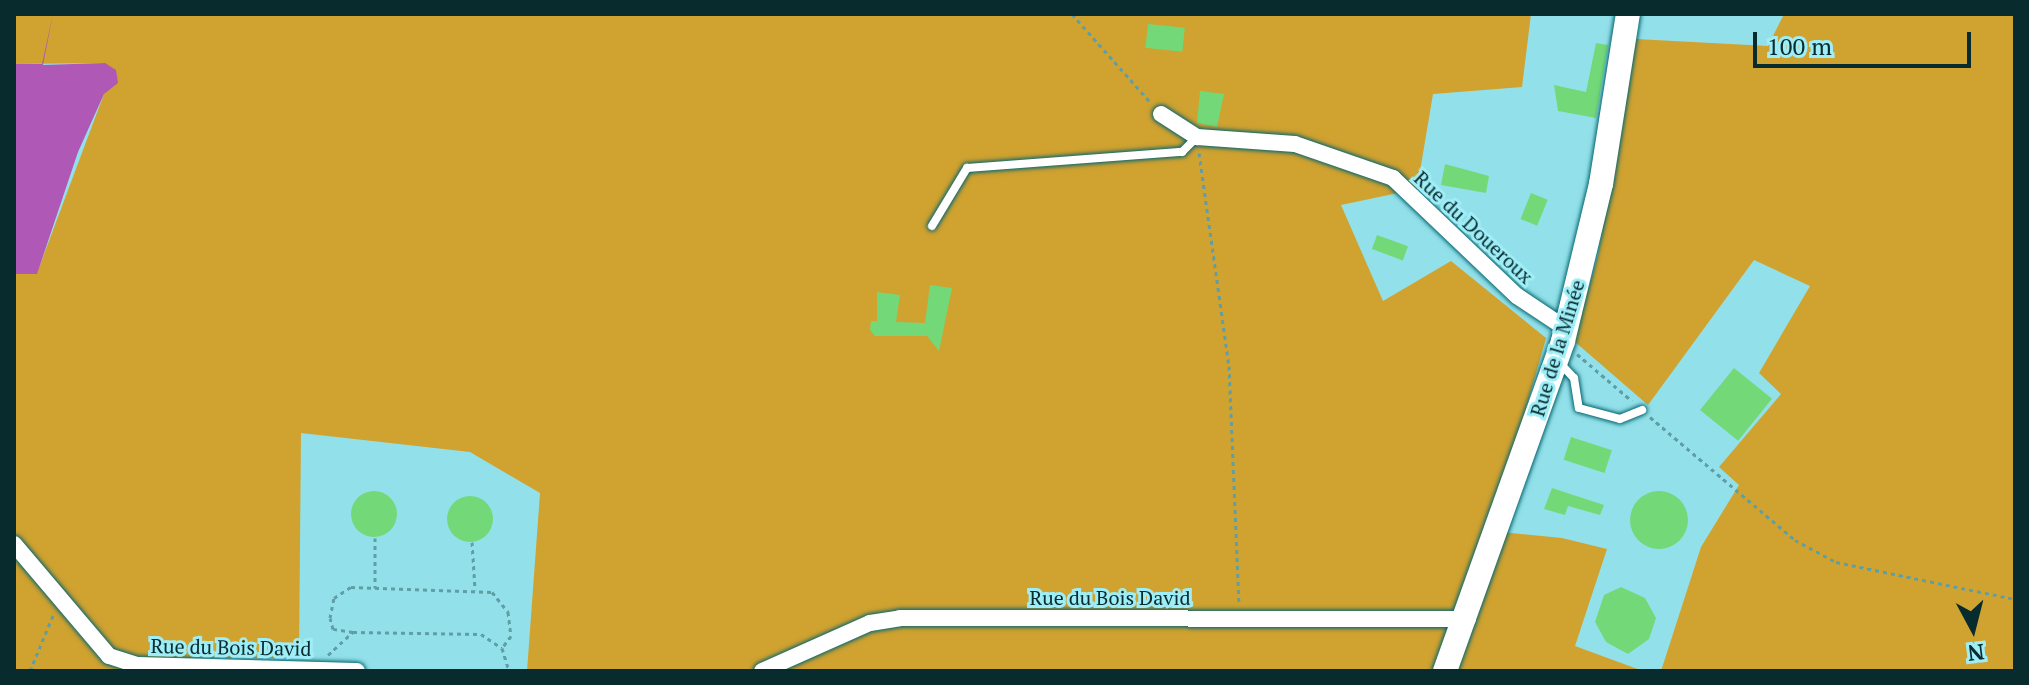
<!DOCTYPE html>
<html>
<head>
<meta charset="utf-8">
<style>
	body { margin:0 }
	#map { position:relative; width:2029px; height:685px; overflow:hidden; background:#92e1ea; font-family:"PT Serif",serif }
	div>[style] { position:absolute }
	.green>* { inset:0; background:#d0a230 }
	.water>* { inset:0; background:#af58b5 }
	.building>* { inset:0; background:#73d978; transform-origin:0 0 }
	.round { border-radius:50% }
	.path>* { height:3px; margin-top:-1.5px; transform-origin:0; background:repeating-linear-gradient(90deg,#5f9ea4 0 4px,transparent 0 8px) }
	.roads { filter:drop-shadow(0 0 2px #04656e) drop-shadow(0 0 2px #04656e) }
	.lane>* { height:8px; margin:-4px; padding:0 4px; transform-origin:4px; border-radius:4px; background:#fff }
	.street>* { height:16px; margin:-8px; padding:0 8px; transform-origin:8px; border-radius:8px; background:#fff }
	.secondary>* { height:24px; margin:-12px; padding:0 12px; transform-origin:12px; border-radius:12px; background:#fff }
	span { translate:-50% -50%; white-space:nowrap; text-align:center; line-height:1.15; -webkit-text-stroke:6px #9feef7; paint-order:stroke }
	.street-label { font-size:20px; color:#082b2e }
	.frame { position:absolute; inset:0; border:16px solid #082b2e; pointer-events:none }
	.north { position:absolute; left:1933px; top:589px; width:80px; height:80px; -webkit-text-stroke:6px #9feef7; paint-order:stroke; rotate:173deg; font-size:22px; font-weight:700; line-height:32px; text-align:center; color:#082b2e }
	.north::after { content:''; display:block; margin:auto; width:28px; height:36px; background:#082b2e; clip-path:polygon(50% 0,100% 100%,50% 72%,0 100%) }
	.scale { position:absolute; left:1753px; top:32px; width:218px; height:36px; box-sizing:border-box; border:4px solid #082b2e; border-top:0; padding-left:10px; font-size:24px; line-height:28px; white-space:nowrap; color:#082b2e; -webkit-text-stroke:6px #9feef7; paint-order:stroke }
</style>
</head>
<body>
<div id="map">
	<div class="green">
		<div style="clip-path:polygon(14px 14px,1531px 14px,1522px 87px,1433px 94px,1417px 189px,1341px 205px,1383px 301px,1451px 261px,1546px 338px,1491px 531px,1562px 538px,1607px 549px,1575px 646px,1643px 671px,527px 671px,540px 493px,470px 452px,301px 433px,299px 658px,136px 658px,120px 671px,14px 671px,14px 274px,37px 273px,104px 94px,105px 63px,14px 64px)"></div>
		<div style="clip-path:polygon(1784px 14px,2015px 14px,2015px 671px,1661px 671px,1701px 547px,1739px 485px,1719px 467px,1781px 394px,1759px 373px,1810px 286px,1754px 260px,1648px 405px,1574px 341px,1598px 255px,1636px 39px,1768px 46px)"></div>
	</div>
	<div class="water">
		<div style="clip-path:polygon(53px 14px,43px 65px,105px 63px,116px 70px,118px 83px,104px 94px,78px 152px,37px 274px,14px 274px,14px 64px,42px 64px)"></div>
	</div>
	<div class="building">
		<div style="left:1148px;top:24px;width:37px;height:24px;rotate:6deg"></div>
		<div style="clip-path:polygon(1596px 43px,1608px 45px,1596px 118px,1558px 111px,1554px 85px,1586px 92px)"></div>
		<div style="clip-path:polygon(1200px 91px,1224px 94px,1217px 127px,1197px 123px)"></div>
		<div style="clip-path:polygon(1445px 164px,1489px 176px,1486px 193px,1441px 185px)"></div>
		<div style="left:1531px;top:193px;width:18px;height:28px;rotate:22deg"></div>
		<div style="left:1377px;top:235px;width:33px;height:15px;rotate:20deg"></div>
		<div style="clip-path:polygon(930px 285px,952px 288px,939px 351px,927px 336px,875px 336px,870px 330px,871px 321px,877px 321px,877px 292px,900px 295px,896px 322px,925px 323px)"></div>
		<div style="left:1734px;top:368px;width:49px;height:54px;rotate:39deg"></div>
		<div style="left:1571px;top:437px;width:43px;height:24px;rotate:18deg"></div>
		<div style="clip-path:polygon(1552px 488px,1604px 505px,1600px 515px,1568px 506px,1565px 515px,1544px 509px)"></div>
		<div class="round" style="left:351px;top:491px;width:46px;height:46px"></div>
		<div class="round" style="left:1630px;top:491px;width:58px;height:58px"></div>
		<div class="round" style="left:447px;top:496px;width:46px;height:46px"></div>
		<div style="clip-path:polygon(1621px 587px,1645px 598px,1656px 618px,1649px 639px,1628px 654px,1606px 642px,1595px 622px,1604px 595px)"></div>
	</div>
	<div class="path">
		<div style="left:1072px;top:14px;width:118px;rotate:48.4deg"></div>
		<div style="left:1199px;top:153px;width:215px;rotate:82deg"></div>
		<div style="left:1229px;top:366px;width:237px;rotate:87.6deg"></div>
		<div style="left:1577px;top:354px;width:72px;rotate:40.5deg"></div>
		<div style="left:1650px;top:417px;width:190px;rotate:40.3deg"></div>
		<div style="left:1795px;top:540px;width:47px;rotate:28.2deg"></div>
		<div style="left:1836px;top:562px;width:183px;rotate:11.7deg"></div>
		<div style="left:375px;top:538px;width:50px;rotate:90deg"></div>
		<div style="left:472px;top:542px;width:48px;rotate:86.4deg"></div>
		<div style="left:353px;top:632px;width:20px;rotate:-171deg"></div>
		<div style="left:333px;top:629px;width:11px;rotate:-105deg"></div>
		<div style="left:330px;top:618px;width:20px;rotate:-79deg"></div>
		<div style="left:334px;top:598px;width:20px;rotate:-33deg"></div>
		<div style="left:351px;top:587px;width:141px;rotate:2deg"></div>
		<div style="left:492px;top:592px;width:26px;rotate:51deg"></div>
		<div style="left:508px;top:612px;width:24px;rotate:83deg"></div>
		<div style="left:511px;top:636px;width:15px;rotate:127deg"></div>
		<div style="left:328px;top:655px;width:34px;rotate:-43deg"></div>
		<div style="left:353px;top:632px;width:128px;rotate:0.9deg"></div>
		<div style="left:481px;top:634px;width:25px;rotate:34deg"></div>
		<div style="left:502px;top:648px;width:24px;rotate:73deg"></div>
		<div style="left:30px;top:671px;width:63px;rotate:-67.5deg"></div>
	</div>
	<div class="roads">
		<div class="lane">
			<div style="left:932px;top:226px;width:68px;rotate:-58.9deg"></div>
			<div style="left:967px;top:168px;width:216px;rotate:-4.3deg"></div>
			<div style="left:1182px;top:152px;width:21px;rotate:-45deg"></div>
			<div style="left:1557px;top:360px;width:25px;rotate:47deg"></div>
			<div style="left:1574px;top:378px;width:30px;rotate:81deg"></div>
			<div style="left:1579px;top:408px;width:42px;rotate:15deg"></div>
			<div style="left:1620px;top:419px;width:24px;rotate:-22deg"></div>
		</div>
		<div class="street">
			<div style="left:1161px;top:114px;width:43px;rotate:32.6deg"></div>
			<div style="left:1197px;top:137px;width:98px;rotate:4.1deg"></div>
			<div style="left:1295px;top:144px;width:104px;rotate:19.1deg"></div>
			<div style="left:1393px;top:178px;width:171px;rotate:43.6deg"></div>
			<div style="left:1517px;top:296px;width:58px;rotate:33.7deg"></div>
			<div style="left:14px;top:544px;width:147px;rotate:49.7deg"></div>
			<div style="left:109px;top:656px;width:29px;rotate:18deg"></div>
			<div style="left:137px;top:665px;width:220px;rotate:1.6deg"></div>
			<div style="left:762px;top:671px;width:118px;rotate:-24deg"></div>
			<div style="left:870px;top:623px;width:30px;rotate:-9deg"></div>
			<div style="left:900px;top:618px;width:568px;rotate:0.1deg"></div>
		</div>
		<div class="secondary">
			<div style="left:1445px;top:671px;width:350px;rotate:-70.3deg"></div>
			<div style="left:1563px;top:341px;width:162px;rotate:-76.4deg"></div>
			<div style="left:1601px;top:184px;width:172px;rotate:-81deg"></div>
		</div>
	</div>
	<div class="street-label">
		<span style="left:1474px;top:227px;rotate:43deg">Rue du Doueroux</span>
		<span style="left:1557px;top:348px;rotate:-73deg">Rue de la Minée</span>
		<span style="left:1110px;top:597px">Rue du Bois David</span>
		<span style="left:231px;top:647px;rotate:1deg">Rue du Bois David</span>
	</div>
	<div class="frame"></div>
	<div class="north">N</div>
	<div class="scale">100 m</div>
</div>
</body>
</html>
